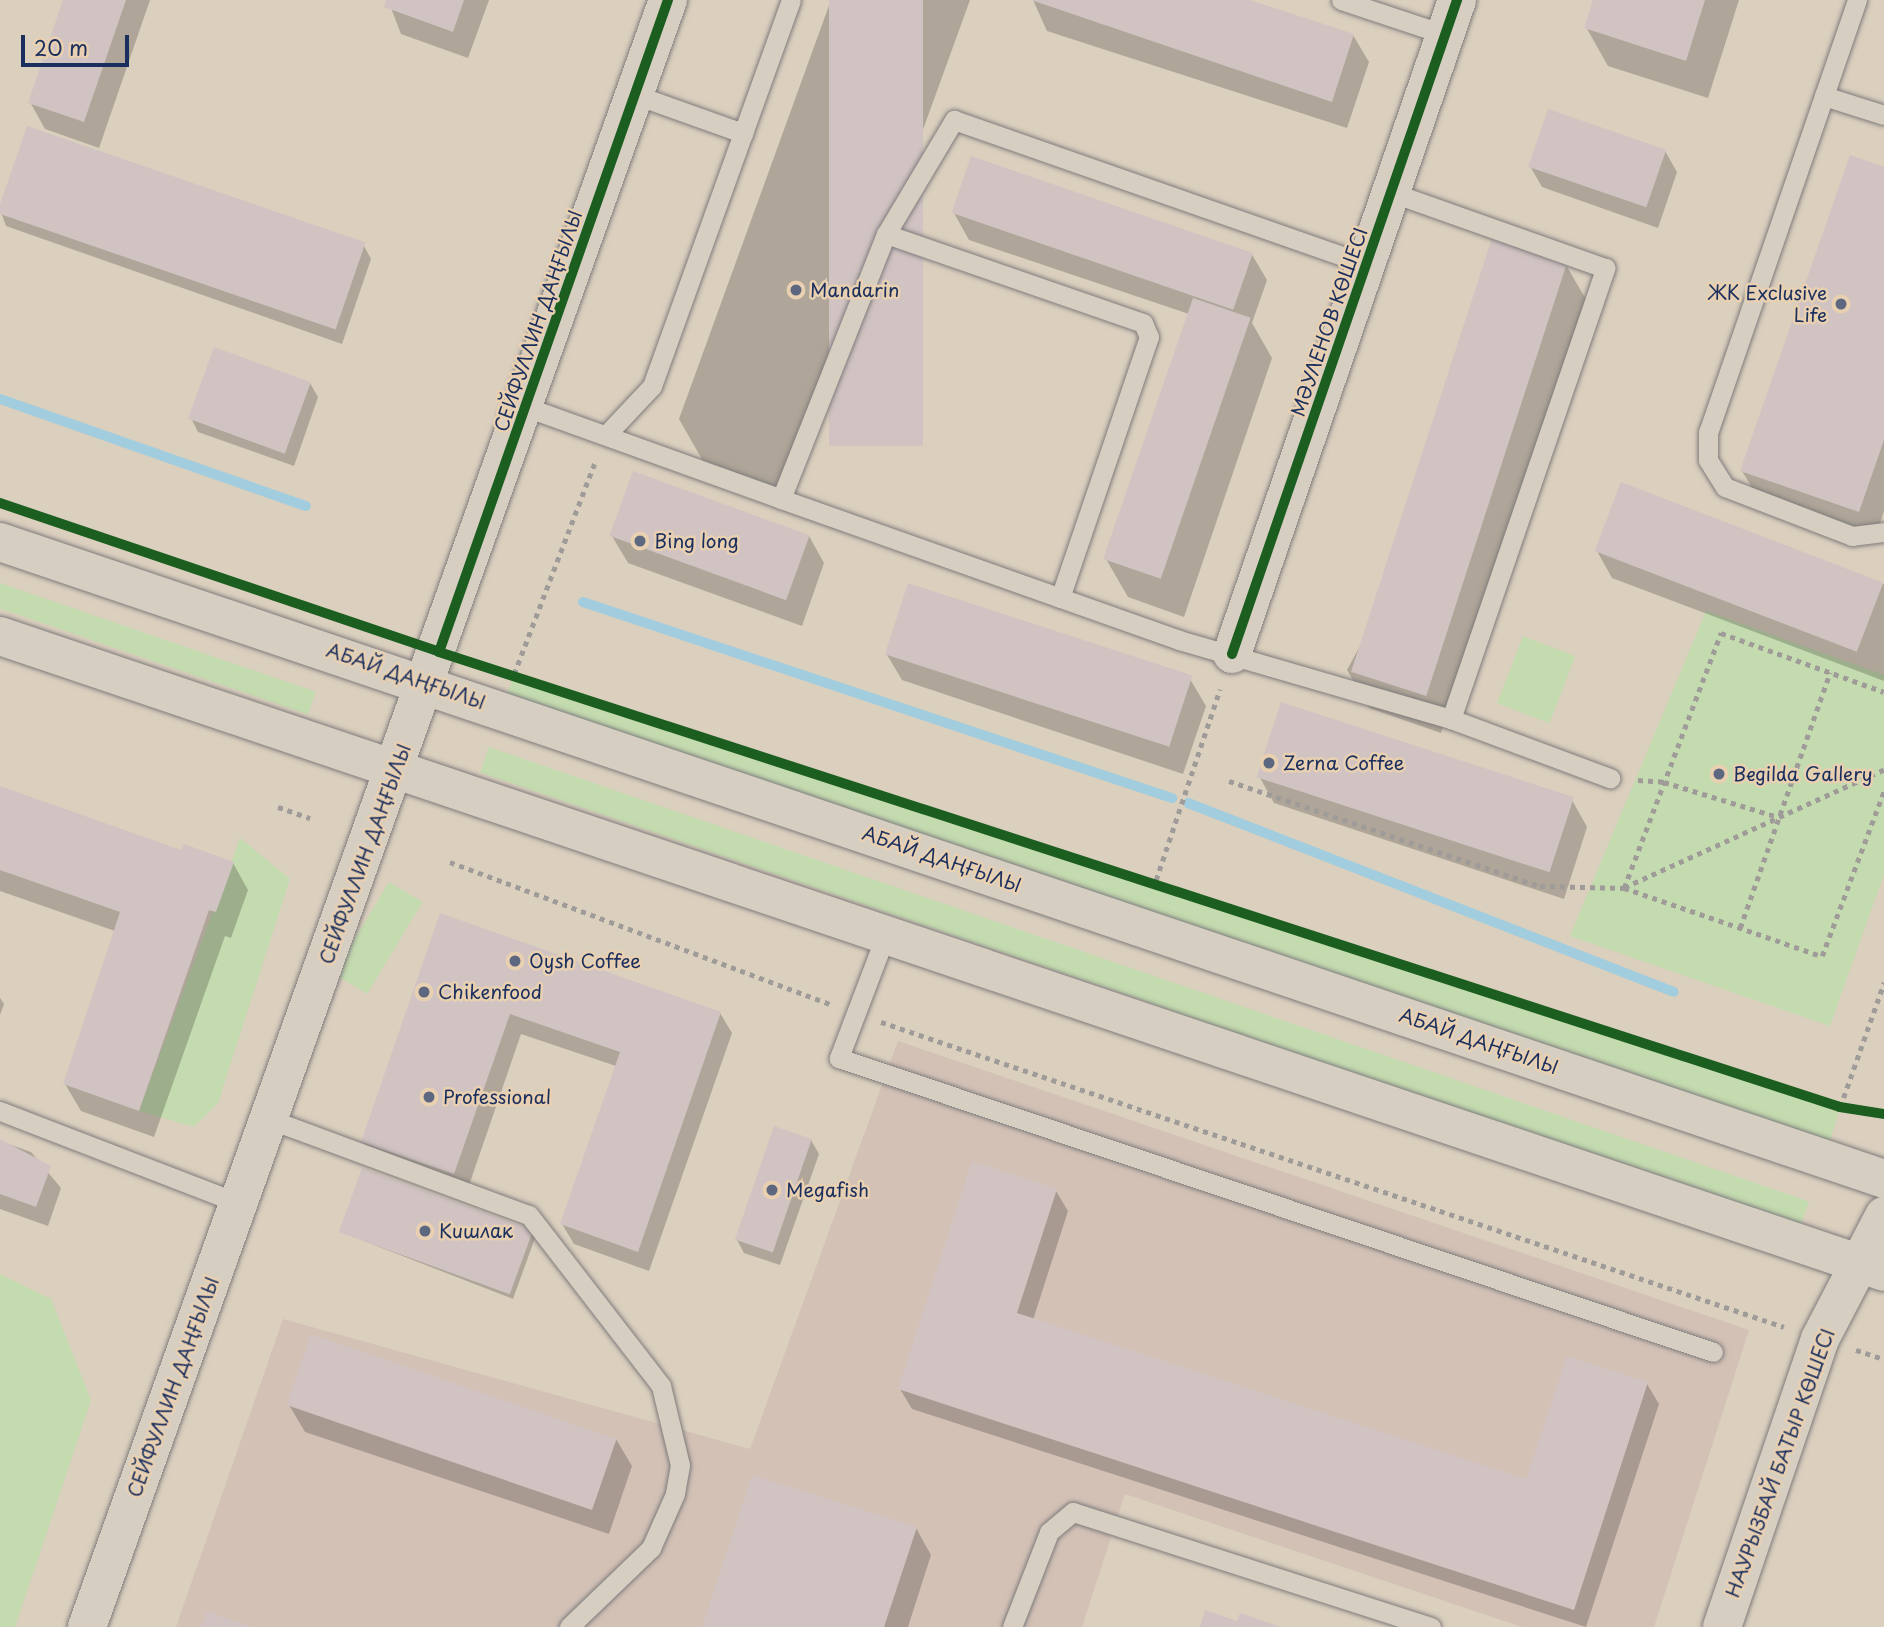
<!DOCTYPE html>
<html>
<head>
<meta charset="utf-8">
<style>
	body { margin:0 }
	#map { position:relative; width:1884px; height:1627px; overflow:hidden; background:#dbcfbe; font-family:"Playpen Sans",sans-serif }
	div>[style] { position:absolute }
	.built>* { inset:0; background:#d3c1b6 }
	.green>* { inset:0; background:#c4daaf; transform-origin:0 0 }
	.shadow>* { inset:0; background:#0003 }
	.stream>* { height:10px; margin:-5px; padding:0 5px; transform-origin:5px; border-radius:5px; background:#a2cdde }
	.building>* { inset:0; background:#d1c3c2; transform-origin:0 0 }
	.path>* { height:4.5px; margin-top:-2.25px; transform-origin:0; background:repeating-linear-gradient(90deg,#9f9b99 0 5px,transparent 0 10px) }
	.roads { filter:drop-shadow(0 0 2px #7e7c7d) drop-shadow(0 0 2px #7e7c7d) }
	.service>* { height:19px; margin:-9.5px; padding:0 9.5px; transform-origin:9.5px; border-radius:9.5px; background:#d7cec2 }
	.minor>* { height:38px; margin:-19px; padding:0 19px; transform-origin:19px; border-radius:19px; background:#d7cec2 }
	.secondary>* { height:38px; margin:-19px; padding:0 19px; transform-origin:19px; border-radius:19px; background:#d7cec2 }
	.cycleway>* { height:10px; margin:-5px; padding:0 5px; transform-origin:5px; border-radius:5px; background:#1b5e20 }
	.dots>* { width:19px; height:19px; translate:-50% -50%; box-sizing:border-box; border:4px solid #e8d0b1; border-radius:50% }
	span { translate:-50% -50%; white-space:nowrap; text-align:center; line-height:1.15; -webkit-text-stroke:5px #e8d0b1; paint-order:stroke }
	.poi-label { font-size:19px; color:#1b2f5e }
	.left { translate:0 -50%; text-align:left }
	.right { translate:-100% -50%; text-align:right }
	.street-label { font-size:19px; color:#1b2f5e }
	.scale { position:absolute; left:21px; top:35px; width:108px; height:32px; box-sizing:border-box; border:4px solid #1b2f5e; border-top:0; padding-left:9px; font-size:21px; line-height:24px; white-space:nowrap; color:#1b2f5e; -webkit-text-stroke:5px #e8d0b1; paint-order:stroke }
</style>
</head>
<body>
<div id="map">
	<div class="built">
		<div style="clip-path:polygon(898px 1041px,1749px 1330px,1654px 1627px,1522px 1627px,1125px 1494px,1082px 1627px,176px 1627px,283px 1319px,750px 1449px)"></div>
	</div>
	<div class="green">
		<div style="left:0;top:583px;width:334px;height:24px;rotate:19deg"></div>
		<div style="clip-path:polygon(1706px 611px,1884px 675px,1884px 874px,1830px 1026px,1570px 936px)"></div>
		<div style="left:1523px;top:636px;width:56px;height:72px;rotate:21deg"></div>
		<div style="clip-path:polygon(514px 674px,1840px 1107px,1825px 1158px,502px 709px)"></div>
		<div style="left:489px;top:747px;width:1396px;height:27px;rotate:19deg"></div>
		<div style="clip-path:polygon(240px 838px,290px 879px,218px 1103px,194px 1127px,139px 1111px)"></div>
		<div style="left:389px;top:882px;width:39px;height:107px;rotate:31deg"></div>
		<div style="clip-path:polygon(0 1274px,51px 1299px,91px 1400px,15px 1627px,0 1627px)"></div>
	</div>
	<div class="shadow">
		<div style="clip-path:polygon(65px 0,150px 0,99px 148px,45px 129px,30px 102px)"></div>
		<div style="clip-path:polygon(388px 0,489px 0,468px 58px,401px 34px)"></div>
		<div style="clip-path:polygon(831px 0,970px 0,789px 499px,708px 470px,679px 419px)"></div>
		<div style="clip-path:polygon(1033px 0,1244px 0,1353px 35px,1369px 62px,1347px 128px,1047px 31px)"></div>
		<div style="clip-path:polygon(1594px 0,1739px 0,1708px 98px,1608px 66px,1586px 27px)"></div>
		<div style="clip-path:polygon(28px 128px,364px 246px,371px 259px,342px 344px,6px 226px,0 209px)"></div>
		<div style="clip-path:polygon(1665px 151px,1677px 172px,1658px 228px,1542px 187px,1530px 166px)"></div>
		<div style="clip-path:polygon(1884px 168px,1884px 511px,1875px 538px,1758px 498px,1742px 471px)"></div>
		<div style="clip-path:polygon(954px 213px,1251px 253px,1267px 280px,1252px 323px,1272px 358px,1184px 617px,1128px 597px,1106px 559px,1189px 314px,969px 240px)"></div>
		<div style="clip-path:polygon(1566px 265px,1588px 303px,1441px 733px,1369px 708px,1347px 670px)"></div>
		<div style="clip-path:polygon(310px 383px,318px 397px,294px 466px,198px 432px,191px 418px)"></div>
		<div style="clip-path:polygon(612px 536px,809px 536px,824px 563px,802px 626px,628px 563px)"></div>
		<div style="clip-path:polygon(1597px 551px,1884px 584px,1884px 681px,1612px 578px)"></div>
		<div style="clip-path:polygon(886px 653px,1190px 679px,1206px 706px,1183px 774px,902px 680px)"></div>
		<div style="clip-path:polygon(1259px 776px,1572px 800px,1587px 827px,1564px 899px,1274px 803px)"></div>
		<div style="clip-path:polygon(0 788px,182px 852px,233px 863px,248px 890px,231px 938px,225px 936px,154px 1137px,81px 1111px,65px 1084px,115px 931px,0 891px)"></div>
		<div style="clip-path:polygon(441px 916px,720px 1013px,732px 1033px,649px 1271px,574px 1244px,562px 1224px,616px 1066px,521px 1034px,466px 1194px,375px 1162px,363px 1142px)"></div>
		<div style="clip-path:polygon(0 998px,4px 1004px,0 1015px)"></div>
		<div style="clip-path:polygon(811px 1140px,819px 1154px,780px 1265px,744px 1253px,737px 1240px)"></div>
		<div style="clip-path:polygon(0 1141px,31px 1152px,61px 1188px,48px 1226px,0 1209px)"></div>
		<div style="clip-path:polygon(1056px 1191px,1068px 1211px,1033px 1320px,1527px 1482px,1647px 1384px,1659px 1404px,1586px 1627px,912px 1409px,900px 1389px)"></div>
		<div style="clip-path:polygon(532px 1231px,535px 1238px,513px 1299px,341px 1232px)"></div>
		<div style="clip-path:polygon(289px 1405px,616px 1439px,632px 1466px,609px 1534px,305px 1432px)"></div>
		<div style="clip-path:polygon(916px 1528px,931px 1555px,908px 1627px,704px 1627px)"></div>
	</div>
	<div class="stream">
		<div style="left:0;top:399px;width:324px;rotate:19.3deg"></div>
		<div style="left:583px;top:602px;width:621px;rotate:18.41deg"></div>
		<div style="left:1188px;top:803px;width:521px;rotate:21.25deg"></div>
	</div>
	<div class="building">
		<div style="clip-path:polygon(63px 0,126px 0,84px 122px,28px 103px)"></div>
		<div style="clip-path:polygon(386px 0,464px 0,453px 32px,384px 7px)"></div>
		<div style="left:829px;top:0;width:94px;height:446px"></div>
		<div style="clip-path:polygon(1031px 0,1250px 0,1354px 34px,1332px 102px)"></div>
		<div style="clip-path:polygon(1593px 0,1705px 0,1686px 61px,1584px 28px)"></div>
		<div style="left:1548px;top:109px;width:125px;height:61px;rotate:19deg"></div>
		<div style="left:27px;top:126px;width:358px;height:92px;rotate:19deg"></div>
		<div style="clip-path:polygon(1850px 155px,1884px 167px,1884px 440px,1859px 512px,1740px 471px)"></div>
		<div style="left:971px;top:156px;width:298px;height:60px;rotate:19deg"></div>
		<div style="left:1492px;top:238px;width:79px;height:456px;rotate:18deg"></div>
		<div style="left:1193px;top:298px;width:61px;height:276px;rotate:19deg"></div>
		<div style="left:214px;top:347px;width:103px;height:76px;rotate:20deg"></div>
		<div style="left:633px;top:471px;width:188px;height:69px;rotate:20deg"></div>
		<div style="left:1621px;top:482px;width:281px;height:74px;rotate:21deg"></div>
		<div style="left:908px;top:583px;width:299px;height:75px;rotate:18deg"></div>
		<div style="left:1281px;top:702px;width:308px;height:79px;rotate:18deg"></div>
		<div style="clip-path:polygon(0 786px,181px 850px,184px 844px,234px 862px,216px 912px,209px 910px,139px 1111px,63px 1084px,120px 912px,0 870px)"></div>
		<div style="clip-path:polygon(440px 913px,721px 1012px,638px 1252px,560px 1224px,620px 1052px,510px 1014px,454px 1174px,361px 1142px)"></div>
		<div style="left:774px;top:1126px;width:40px;height:120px;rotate:19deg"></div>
		<div style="clip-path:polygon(0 1139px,51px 1166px,36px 1207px,0 1194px)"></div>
		<div style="clip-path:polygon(972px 1161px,1057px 1189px,1017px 1313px,1526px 1479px,1567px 1356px,1648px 1382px,1574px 1610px,898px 1389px)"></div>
		<div style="left:362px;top:1168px;width:182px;height:68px;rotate:20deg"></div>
		<div style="left:311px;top:1334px;width:323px;height:75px;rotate:19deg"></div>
		<div style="clip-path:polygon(752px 1475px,917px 1527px,884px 1627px,702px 1627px)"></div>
		<div style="clip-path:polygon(1205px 1610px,1237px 1621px,1240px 1613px,1281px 1627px,1200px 1627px)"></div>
		<div style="clip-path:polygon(207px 1611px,251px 1627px,201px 1627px)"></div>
	</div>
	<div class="path">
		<div style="left:514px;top:674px;width:227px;rotate:-69.1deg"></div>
		<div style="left:1884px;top:770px;width:286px;rotate:155.6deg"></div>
		<div style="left:1624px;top:888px;width:209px;rotate:19deg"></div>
		<div style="left:1822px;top:956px;width:176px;rotate:-69.4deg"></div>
		<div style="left:1638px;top:780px;width:26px;rotate:4deg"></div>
		<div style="left:1664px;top:782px;width:119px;rotate:17.1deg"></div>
		<div style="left:1229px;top:781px;width:328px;rotate:18.7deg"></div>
		<div style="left:1540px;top:886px;width:84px;rotate:1.4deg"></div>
		<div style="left:1624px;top:888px;width:273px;rotate:-69.2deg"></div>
		<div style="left:1721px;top:633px;width:173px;rotate:19.9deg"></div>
		<div style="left:278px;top:807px;width:34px;rotate:19deg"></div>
		<div style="left:450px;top:862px;width:406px;rotate:20.5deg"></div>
		<div style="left:1156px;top:880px;width:201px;rotate:-71.5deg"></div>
		<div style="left:1740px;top:928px;width:271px;rotate:-70.6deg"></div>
		<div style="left:881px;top:1022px;width:953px;rotate:18.66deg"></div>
		<div style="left:1840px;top:1107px;width:132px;rotate:-70.5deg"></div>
		<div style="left:1856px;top:1350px;width:29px;rotate:18deg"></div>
	</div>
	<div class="roads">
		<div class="service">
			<div style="left:1341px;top:0;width:111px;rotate:18.4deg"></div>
			<div style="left:1857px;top:0;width:457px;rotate:109deg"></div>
			<div style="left:1708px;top:432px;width:28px;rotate:90deg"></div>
			<div style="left:1708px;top:460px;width:32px;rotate:58deg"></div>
			<div style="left:1725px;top:487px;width:136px;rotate:21.1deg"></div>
			<div style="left:1852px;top:536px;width:32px;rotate:-7deg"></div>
			<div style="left:636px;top:95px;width:114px;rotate:19.6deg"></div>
			<div style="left:1824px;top:96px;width:63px;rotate:17.6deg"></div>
			<div style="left:526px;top:407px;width:271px;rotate:19.8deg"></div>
			<div style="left:781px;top:499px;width:285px;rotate:-68.4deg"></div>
			<div style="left:606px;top:435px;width:67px;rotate:-46.8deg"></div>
			<div style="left:652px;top:386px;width:410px;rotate:-70.2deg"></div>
			<div style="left:781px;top:499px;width:422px;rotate:19.5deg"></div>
			<div style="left:1179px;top:640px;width:283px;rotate:16.2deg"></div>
			<div style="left:1451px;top:719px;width:477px;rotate:-71.1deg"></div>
			<div style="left:1605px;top:268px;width:225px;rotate:-160.5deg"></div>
			<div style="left:1060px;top:598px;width:276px;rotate:-71.2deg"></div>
			<div style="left:1149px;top:337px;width:15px;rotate:-113deg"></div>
			<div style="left:1143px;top:323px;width:272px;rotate:-160.9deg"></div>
			<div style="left:886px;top:234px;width:133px;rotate:-59.2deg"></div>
			<div style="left:954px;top:120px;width:439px;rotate:19.3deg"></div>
			<div style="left:1451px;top:719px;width:170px;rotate:20.4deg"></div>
			<div style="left:886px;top:934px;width:133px;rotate:110.8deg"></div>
			<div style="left:839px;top:1058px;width:922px;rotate:18.59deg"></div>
			<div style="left:0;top:1111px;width:256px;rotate:21.1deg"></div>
			<div style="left:269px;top:1119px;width:277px;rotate:20.3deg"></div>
			<div style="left:529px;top:1215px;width:216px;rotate:52.3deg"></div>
			<div style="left:661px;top:1386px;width:81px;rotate:76.5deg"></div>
			<div style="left:680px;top:1465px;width:29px;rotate:100deg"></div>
			<div style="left:675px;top:1494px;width:59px;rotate:114deg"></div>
			<div style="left:651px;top:1548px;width:114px;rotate:136.1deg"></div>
			<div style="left:1012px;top:1627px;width:102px;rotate:-68.7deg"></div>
			<div style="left:1049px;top:1532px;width:31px;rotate:-40deg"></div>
			<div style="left:1073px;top:1512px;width:376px;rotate:17.8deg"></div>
		</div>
		<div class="minor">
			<div style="left:1232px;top:654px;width:692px;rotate:-71.01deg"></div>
		</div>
		<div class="secondary">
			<div style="left:0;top:542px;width:1989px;rotate:18.68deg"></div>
			<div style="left:0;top:636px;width:1988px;rotate:18.65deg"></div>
			<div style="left:87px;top:1627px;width:1728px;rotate:-70.35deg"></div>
			<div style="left:1722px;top:1627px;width:304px;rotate:-71.2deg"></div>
			<div style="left:1820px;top:1339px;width:139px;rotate:-62.5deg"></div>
		</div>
	</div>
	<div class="cycleway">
		<div style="left:0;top:503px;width:464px;rotate:18.7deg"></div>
		<div style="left:439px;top:652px;width:1473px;rotate:17.99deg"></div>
		<div style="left:1840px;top:1107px;width:45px;rotate:9deg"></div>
		<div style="left:439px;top:652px;width:691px;rotate:-70.65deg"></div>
		<div style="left:1232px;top:654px;width:692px;rotate:-71.01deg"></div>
	</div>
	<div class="dots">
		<div style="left:796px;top:290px;background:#5e6780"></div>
		<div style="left:1841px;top:304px;background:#5e6780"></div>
		<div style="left:640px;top:541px;background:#5e6780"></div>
		<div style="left:1269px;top:763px;background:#5e6780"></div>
		<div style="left:1719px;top:774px;background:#5e6780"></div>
		<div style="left:515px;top:961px;background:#5e6780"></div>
		<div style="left:424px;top:992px;background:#5e6780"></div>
		<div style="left:429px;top:1097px;background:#5e6780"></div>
		<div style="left:772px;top:1190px;background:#5e6780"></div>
		<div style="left:425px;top:1231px;background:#5e6780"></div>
	</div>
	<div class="poi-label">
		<span class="left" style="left:810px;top:290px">Mandarin</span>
		<span class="right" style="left:1827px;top:304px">ЖК Exclusive<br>Life</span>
		<span class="left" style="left:654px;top:541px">Bing long</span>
		<span class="left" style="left:1283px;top:763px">Zerna Coffee</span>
		<span class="left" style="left:1733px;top:774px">Begilda Gallery</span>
		<span class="left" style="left:529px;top:961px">Oysh Coffee</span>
		<span class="left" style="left:438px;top:992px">Chikenfood</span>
		<span class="left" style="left:443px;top:1097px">Professional</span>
		<span class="left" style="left:786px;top:1190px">Megafish</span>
		<span class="left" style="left:439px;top:1231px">Кишлак</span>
	</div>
	<div class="street-label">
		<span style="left:538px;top:321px;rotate:-71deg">СЕЙФУЛЛИН ДАҢҒЫЛЫ</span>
		<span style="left:1329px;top:322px;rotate:-71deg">МӘУЛЕНОВ КӨШЕСІ</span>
		<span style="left:406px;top:676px;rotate:19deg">АБАЙ ДАҢҒЫЛЫ</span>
		<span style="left:365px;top:854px;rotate:-70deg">СЕЙФУЛЛИН ДАҢҒЫЛЫ</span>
		<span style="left:942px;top:859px;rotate:19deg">АБАЙ ДАҢҒЫЛЫ</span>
		<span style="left:1479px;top:1041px;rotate:19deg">АБАЙ ДАҢҒЫЛЫ</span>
		<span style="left:173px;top:1387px;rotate:-70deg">СЕЙФУЛЛИН ДАҢҒЫЛЫ</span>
		<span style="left:1780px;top:1463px;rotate:-70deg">НАУРЫЗБАЙ БАТЫР КӨШЕСІ</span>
	</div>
	<div class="scale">20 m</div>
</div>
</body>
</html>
